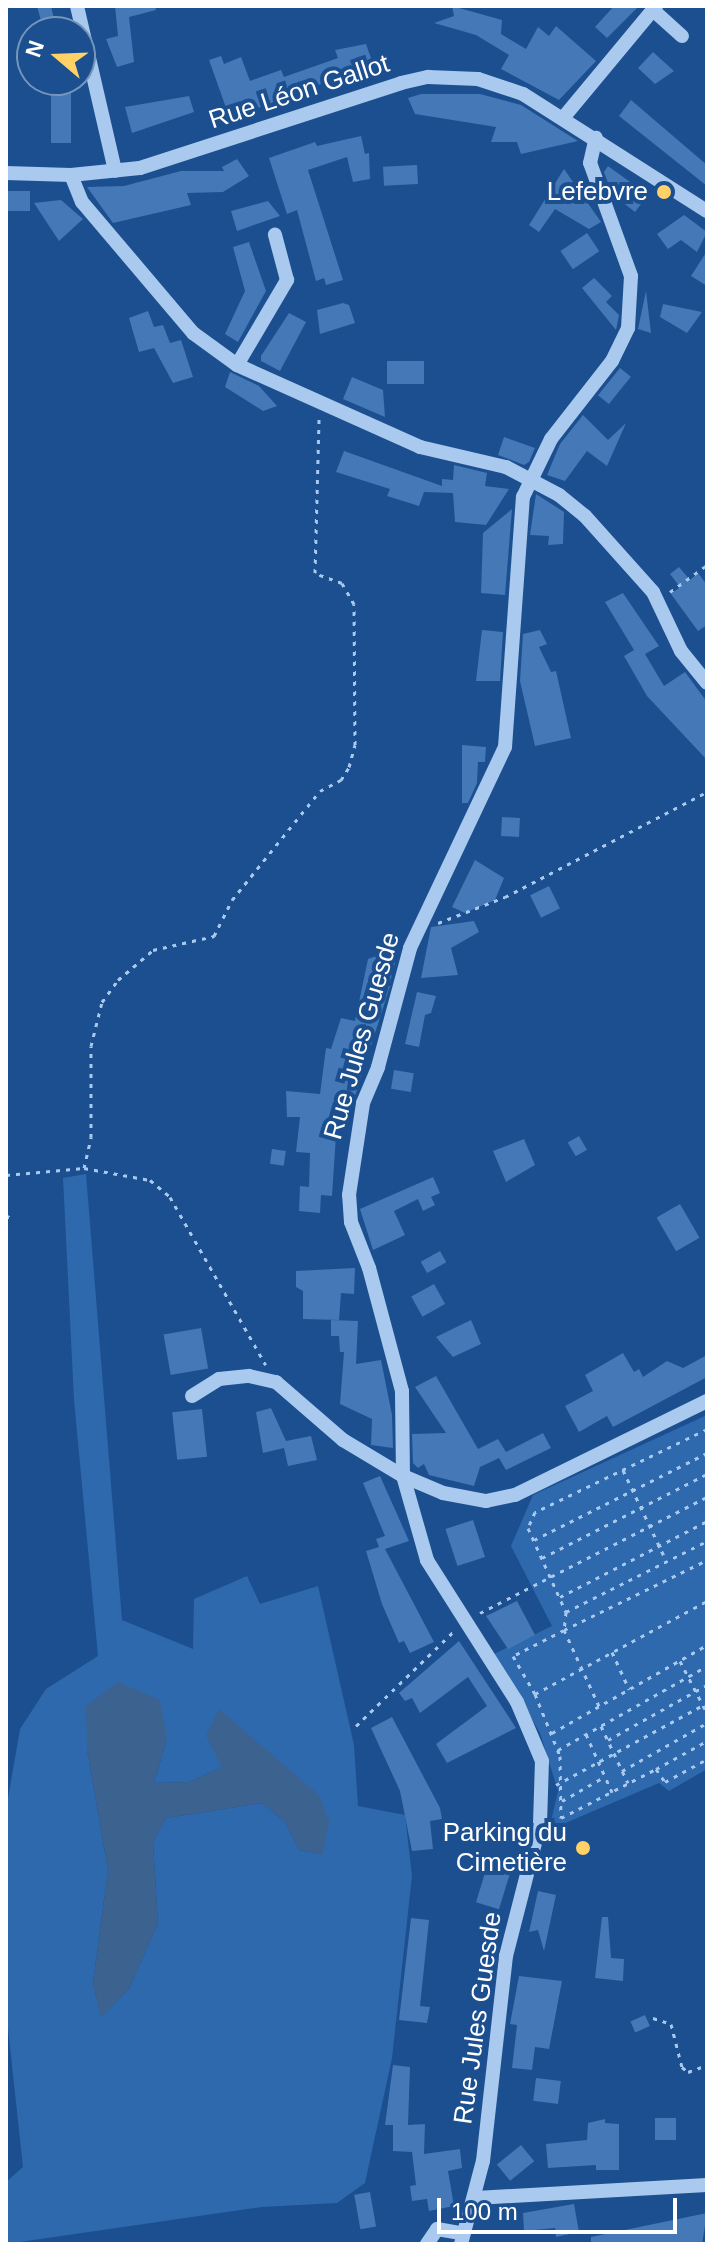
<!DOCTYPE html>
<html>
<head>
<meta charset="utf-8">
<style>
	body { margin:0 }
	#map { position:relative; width:713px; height:2250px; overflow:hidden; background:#1b4f8f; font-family:Arial,sans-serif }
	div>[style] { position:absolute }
	.green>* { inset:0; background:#2e69ad }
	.water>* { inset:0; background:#3c6290 }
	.building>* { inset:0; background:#4478b7; transform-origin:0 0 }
	.path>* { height:3px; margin-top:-1.5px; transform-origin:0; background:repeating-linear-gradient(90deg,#a9c9ee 0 4px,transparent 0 10px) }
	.minor>* { height:14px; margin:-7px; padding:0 7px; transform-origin:7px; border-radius:7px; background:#a9c9ee }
	.dots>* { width:22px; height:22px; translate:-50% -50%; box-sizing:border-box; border:4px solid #1b4f8f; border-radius:50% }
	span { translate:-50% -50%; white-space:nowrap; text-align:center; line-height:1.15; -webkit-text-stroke:8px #1b4f8f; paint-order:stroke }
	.street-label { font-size:26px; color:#fff }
	.poi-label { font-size:26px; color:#fff }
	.right { translate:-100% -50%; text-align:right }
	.frame { position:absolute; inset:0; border:8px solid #fff; pointer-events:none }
	.north { position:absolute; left:16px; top:16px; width:80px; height:80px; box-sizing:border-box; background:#1b4f8f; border:2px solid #7695bc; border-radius:50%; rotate:289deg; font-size:22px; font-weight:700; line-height:32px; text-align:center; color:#fff }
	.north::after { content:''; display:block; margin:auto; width:28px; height:36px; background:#ffd166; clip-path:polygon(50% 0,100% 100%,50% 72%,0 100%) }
	.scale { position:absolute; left:437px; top:2198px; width:240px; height:36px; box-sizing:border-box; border:4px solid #fff; border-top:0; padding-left:10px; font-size:24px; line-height:28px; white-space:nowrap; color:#fff; -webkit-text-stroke:6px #1b4f8f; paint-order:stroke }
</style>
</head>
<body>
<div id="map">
	<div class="green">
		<div style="clip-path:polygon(evenodd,86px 1174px,122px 1620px,193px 1649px,194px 1599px,247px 1576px,260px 1604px,318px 1586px,354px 1745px,358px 1806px,405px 1815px,412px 1876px,392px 2058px,365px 2183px,337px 2203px,262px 2207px,6px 2244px,6px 2182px,23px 2167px,6px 2010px,6px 1810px,20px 1729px,46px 1689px,98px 1656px,74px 1400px,63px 1178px,86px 1174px,167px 1739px,154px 1783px,189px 1782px,222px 1767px,323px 1854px,299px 1850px,285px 1822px,262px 1803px,166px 1818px,153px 1842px,158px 1923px,129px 1989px,101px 2017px,93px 1983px,108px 1870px,87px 1749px,167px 1739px)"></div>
		<div style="clip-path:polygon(707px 1415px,707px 1769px,669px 1791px,659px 1783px,549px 1830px,558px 1791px,540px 1733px,494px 1654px,552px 1626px,511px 1546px,533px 1495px)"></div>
	</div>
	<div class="water">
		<div style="clip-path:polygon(118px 1682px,160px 1700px,167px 1739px,154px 1783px,189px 1782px,222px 1767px,206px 1736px,219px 1709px,319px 1795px,329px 1821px,323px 1854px,299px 1850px,285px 1822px,262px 1803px,166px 1818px,153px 1842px,158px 1923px,129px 1989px,101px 2018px,93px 1983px,108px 1870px,87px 1749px,86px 1706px)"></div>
	</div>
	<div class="building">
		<div style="clip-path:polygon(37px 6px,51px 6px,57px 32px,44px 32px)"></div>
		<div style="clip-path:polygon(115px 6px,155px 6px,156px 10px,129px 17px,134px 62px,117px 67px,106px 39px,118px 36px)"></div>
		<div style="clip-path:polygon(452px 6px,502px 20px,501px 34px,526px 49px,538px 27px,549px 36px,556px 26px,596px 61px,559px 100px,501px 69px,509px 55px,476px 35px,434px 23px,454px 16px)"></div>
		<div style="clip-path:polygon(614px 6px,639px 6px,607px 38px,595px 27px)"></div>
		<div style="clip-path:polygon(366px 44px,373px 64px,230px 119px,209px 60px,221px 56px,224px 64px,241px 57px,250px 81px,281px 70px,284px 77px,338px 58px,335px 50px)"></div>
		<div style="clip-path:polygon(653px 52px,674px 71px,655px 84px,638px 68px)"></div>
		<div style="left:51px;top:80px;width:20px;height:63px"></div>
		<div style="clip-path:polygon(421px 94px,480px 94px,521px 105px,578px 141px,521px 154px,517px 142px,491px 142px,496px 127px,415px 114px,408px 98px)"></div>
		<div style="clip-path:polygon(189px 96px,194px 112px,132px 133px,125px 107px)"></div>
		<div style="clip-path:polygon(631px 100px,707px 165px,707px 186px,619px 116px)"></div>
		<div style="clip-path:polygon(361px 136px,365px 154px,369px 153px,370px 179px,353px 182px,347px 157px,308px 170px,343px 280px,326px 285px,324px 278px,316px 281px,297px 210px,287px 214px,269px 158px,315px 142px,317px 146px)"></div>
		<div style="clip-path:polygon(237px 159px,249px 176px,223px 192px,187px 193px,191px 205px,113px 223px,87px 187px,124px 186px,181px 171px,224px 171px,222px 167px)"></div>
		<div style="left:417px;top:165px;width:19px;height:34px;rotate:87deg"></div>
		<div style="clip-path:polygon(608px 166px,648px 195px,635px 212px,612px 194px,604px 172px)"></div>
		<div style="clip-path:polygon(564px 169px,601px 222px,589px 229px,555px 209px,539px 232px,529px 225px)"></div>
		<div style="left:8px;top:191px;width:22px;height:20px"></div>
		<div style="clip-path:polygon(61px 200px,83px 219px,59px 241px,34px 203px)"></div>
		<div style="clip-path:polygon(268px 201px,280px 216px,237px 231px,231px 211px)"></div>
		<div style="clip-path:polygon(684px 215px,707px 232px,697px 252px,681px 240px,668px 249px,657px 234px)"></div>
		<div style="left:587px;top:233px;width:22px;height:32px;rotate:56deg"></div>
		<div style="clip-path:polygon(249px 242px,266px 291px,238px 342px,225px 334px,245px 291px,233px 247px)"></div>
		<div style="clip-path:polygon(707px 251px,707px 286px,691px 276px)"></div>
		<div style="clip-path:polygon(594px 278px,612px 296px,606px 302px,619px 315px,616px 330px,582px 288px)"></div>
		<div style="clip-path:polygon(646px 291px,651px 333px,638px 329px)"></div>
		<div style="clip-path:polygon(343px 303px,349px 305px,355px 323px,320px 334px,317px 310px)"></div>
		<div style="clip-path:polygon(663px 304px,702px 312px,687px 333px,660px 317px)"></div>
		<div style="clip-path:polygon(148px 311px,154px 327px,163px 325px,170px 343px,181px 340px,193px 377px,173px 383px,154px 348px,139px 352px,129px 318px)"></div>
		<div style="clip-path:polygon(289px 313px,306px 322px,280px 371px,261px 361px,261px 356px)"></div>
		<div style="left:424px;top:361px;width:23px;height:37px;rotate:90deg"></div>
		<div style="left:620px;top:368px;width:14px;height:35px;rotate:39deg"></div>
		<div style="clip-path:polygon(230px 372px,259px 386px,277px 406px,263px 411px,225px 387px)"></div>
		<div style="clip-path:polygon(352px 377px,383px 390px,385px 417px,343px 399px)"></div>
		<div style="clip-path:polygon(583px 415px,608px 440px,626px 423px,607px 466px,587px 451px,565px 481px,547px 475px,560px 444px)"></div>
		<div style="clip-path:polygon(504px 437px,535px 448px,529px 462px,524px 465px,498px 455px)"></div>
		<div style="clip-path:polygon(344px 451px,442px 486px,442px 479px,453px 480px,454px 465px,487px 473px,485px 486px,509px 489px,486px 525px,455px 522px,453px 493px,424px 492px,419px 506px,387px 496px,390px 489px,336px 472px)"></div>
		<div style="clip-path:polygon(536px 494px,564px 512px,563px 544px,548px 545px,549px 536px,530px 535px)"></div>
		<div style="clip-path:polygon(512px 509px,505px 595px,481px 593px,483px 533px)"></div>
		<div style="clip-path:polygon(679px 567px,690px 580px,698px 573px,707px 585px,707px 625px,698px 631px,671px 594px,680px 587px,670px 574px)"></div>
		<div style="clip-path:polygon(623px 593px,659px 646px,645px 654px,664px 686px,685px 672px,707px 702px,707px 760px,647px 696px,624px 656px,634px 650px,605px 602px)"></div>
		<div style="clip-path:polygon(482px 630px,503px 632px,500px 681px,476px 681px)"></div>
		<div style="clip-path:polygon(540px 630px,547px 644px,539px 647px,551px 672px,556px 671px,571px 738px,535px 746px,520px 681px,523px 634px)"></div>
		<div style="clip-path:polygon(462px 745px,486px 747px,485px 762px,478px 762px,477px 783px,468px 803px,462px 803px)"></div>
		<div style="left:502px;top:817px;width:18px;height:19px;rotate:3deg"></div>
		<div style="clip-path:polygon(475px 860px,504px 878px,495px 900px,465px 913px,452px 907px)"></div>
		<div style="left:549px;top:886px;width:25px;height:21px;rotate:64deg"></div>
		<div style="clip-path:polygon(474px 921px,479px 932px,451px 948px,458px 975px,421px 978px,431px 927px)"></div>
		<div style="clip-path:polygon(387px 941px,400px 944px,390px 982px,378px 983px,390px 986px,356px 1093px,354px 1098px,346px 1096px,344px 1121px,337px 1120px,332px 1196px,321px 1195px,320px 1213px,299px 1211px,300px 1186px,309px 1187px,310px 1153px,296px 1152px,300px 1117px,287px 1117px,286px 1091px,320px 1094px,326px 1048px,331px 1049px,341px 1018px,355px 1021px,368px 959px,382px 954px)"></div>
		<div style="clip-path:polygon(417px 992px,436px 996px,431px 1013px,425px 1015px,419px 1047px,405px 1044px)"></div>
		<div style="left:394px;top:1070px;width:20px;height:19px;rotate:9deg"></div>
		<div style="left:579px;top:1136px;width:16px;height:13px;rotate:60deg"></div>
		<div style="clip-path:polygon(524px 1139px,535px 1165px,506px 1182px,493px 1151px)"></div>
		<div style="left:272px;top:1149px;width:14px;height:15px;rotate:8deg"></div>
		<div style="clip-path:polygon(433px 1177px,440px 1193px,431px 1197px,435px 1205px,423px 1211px,418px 1199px,394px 1211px,405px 1235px,373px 1250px,360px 1209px)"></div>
		<div style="left:680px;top:1204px;width:39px;height:27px;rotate:60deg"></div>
		<div style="left:440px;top:1251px;width:13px;height:22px;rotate:61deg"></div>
		<div style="clip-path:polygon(355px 1268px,354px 1294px,341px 1293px,339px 1320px,303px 1319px,303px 1291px,296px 1287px,296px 1271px)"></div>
		<div style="left:434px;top:1284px;width:23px;height:26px;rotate:61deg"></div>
		<div style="clip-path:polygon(331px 1320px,358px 1321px,356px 1364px,381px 1360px,392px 1415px,393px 1448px,371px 1445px,372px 1419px,340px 1404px,344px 1352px,340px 1352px,339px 1336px,331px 1336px)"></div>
		<div style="clip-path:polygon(471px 1320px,481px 1344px,453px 1357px,436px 1337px)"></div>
		<div style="left:201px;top:1328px;width:41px;height:38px;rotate:80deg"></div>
		<div style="clip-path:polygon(623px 1353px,634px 1372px,639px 1369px,643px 1377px,667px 1361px,683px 1368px,707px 1355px,707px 1377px,613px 1427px,607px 1416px,579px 1432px,565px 1406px,593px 1391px,585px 1375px)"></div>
		<div style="clip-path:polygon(436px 1376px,478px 1449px,498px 1439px,506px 1452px,543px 1433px,551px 1448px,506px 1470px,499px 1458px,480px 1467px,474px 1486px,429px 1475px,424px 1464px,418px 1468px,413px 1463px,412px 1434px,446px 1433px,415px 1387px)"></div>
		<div style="clip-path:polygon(271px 1408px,286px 1441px,311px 1436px,317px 1460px,288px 1466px,284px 1448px,263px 1453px,256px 1412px)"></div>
		<div style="left:202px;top:1409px;width:48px;height:30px;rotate:84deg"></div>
		<div style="clip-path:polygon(380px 1476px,409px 1541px,385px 1549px,434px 1642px,410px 1653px,404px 1641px,399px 1643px,382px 1604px,366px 1551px,379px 1547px,376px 1539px,385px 1536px,363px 1483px)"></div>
		<div style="left:473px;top:1520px;width:39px;height:29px;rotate:72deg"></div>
		<div style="clip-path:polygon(517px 1601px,535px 1635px,508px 1649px,486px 1616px)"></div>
		<div style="clip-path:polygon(459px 1641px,516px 1728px,447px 1763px,436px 1744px,487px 1706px,468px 1677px,420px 1713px,412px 1698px,405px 1701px,399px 1693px)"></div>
		<div style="clip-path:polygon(392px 1717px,440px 1808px,442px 1819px,430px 1821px,433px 1849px,412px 1851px,400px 1791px,371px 1728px)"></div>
		<div style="left:488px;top:1863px;width:24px;height:41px;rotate:17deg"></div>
		<div style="clip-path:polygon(538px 1891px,556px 1895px,544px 1951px,538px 1930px,529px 1932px)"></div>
		<div style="clip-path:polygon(602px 1917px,608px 1917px,611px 1958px,624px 1959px,623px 1981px,595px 1978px)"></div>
		<div style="clip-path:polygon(411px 1918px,429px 1920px,420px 2006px,430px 2007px,427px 2023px,399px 2020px)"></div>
		<div style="clip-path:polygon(519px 1976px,562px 1981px,549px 2049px,535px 2047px,532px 2070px,512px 2068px,517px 2025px,510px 2024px)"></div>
		<div style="left:645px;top:2015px;width:12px;height:16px;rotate:66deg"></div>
		<div style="clip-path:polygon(393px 2065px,410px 2067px,408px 2125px,425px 2124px,424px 2154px,460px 2149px,462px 2168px,448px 2171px,454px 2206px,429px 2211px,427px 2199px,412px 2201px,410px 2186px,416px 2185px,412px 2152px,393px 2151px,393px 2125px,385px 2125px)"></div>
		<div style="left:536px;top:2078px;width:25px;height:23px;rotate:7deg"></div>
		<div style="left:655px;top:2118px;width:21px;height:22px"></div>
		<div style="clip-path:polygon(605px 2119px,605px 2123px,619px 2124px,619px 2170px,596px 2170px,596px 2165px,548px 2168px,546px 2144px,587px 2140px,588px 2123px)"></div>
		<div style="left:521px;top:2145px;width:21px;height:31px;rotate:51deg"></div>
		<div style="left:370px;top:2192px;width:35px;height:16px;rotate:80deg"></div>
		<div style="clip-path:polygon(574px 2204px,579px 2232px,556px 2237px,555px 2228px,524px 2231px,523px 2213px)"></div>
		<div style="clip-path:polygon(707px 2213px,702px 2244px,591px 2244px,591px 2237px)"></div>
	</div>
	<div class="path">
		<div style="left:670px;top:592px;width:46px;rotate:-36.1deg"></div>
		<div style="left:438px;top:923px;width:72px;rotate:-21.2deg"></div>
		<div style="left:505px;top:897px;width:228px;rotate:-27.5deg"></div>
		<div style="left:84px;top:1168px;width:32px;rotate:-77deg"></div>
		<div style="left:91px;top:1137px;width:91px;rotate:-90deg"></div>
		<div style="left:91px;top:1046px;width:45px;rotate:-76deg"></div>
		<div style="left:102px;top:1002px;width:27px;rotate:-54deg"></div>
		<div style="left:118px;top:980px;width:46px;rotate:-40.6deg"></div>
		<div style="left:153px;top:950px;width:63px;rotate:-12.9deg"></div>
		<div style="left:214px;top:936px;width:40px;rotate:-63.4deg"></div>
		<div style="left:232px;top:900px;width:140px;rotate:-51.1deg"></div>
		<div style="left:320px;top:791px;width:24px;rotate:-28deg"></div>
		<div style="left:341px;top:780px;width:15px;rotate:-58deg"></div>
		<div style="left:349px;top:767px;width:23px;rotate:-75deg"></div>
		<div style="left:355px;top:745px;width:141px;rotate:-90.4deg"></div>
		<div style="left:354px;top:604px;width:24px;rotate:-120deg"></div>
		<div style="left:342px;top:583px;width:29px;rotate:-160deg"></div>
		<div style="left:315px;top:573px;width:156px;rotate:-88.5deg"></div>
		<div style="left:6px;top:1175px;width:78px;rotate:-5.1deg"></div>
		<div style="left:84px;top:1168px;width:67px;rotate:10.3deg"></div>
		<div style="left:150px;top:1180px;width:26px;rotate:40deg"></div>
		<div style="left:170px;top:1197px;width:193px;rotate:60.3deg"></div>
		<div style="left:6px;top:1215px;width:7px;rotate:34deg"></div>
		<div style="left:707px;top:1429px;width:191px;rotate:154.2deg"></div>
		<div style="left:535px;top:1512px;width:17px;rotate:114deg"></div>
		<div style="left:528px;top:1528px;width:92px;rotate:65.7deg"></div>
		<div style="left:566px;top:1612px;width:18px;rotate:96deg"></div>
		<div style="left:564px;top:1630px;width:57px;rotate:153deg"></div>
		<div style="left:513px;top:1656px;width:44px;rotate:59.9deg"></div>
		<div style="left:535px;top:1694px;width:67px;rotate:68deg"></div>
		<div style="left:560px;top:1756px;width:62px;rotate:89.1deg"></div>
		<div style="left:561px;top:1818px;width:107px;rotate:-27.3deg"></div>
		<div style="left:656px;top:1769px;width:16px;rotate:55deg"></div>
		<div style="left:665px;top:1782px;width:48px;rotate:-28.7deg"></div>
		<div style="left:623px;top:1470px;width:100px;rotate:64.5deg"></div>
		<div style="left:534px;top:1540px;width:194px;rotate:-26.7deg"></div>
		<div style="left:542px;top:1558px;width:185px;rotate:-27deg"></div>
		<div style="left:560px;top:1597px;width:165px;rotate:-27.3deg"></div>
		<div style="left:566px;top:1612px;width:158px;rotate:-26.7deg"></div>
		<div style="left:480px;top:1613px;width:255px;rotate:-27.1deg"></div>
		<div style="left:612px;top:1652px;width:41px;rotate:65.3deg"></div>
		<div style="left:680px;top:1661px;width:59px;rotate:62.6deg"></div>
		<div style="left:535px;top:1694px;width:196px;rotate:-28.4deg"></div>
		<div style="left:599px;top:1706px;width:84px;rotate:-114.7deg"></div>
		<div style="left:564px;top:1630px;width:159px;rotate:-26.1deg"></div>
		<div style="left:356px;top:1726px;width:136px;rotate:-44.1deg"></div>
		<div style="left:601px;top:1726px;width:63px;rotate:64.7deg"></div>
		<div style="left:552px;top:1733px;width:178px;rotate:-29.6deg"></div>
		<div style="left:586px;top:1734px;width:64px;rotate:65.9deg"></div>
		<div style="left:608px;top:1740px;width:113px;rotate:-29.1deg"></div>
		<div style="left:558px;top:1750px;width:171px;rotate:-29.4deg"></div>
		<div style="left:656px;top:1769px;width:58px;rotate:-28.8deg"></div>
		<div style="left:622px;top:1771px;width:98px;rotate:-29.5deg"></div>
		<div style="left:556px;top:1785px;width:172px;rotate:-28.5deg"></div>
		<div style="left:562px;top:1801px;width:48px;rotate:-29.7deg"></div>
		<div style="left:653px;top:2018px;width:19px;rotate:18deg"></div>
		<div style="left:671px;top:2024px;width:44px;rotate:75.7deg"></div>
		<div style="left:682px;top:2067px;width:8px;rotate:40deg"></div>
		<div style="left:688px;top:2072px;width:20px;rotate:-20deg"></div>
	</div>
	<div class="minor">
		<div style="left:77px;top:6px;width:169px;rotate:77deg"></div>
		<div style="left:653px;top:10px;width:39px;rotate:42deg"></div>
		<div style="left:563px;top:118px;width:146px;rotate:-50.3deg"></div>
		<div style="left:6px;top:173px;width:65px;rotate:1.8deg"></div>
		<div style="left:71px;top:175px;width:69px;rotate:-5.8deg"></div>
		<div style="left:140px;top:168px;width:274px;rotate:-18deg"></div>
		<div style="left:401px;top:83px;width:28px;rotate:-13deg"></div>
		<div style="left:428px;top:77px;width:50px;rotate:2.3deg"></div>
		<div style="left:478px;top:79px;width:47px;rotate:18.4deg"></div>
		<div style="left:523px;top:94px;width:218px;rotate:32.5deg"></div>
		<div style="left:71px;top:175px;width:29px;rotate:68deg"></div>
		<div style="left:82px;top:202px;width:172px;rotate:49.7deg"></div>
		<div style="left:193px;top:333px;width:54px;rotate:36deg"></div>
		<div style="left:237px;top:365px;width:201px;rotate:24.1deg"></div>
		<div style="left:420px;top:447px;width:88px;rotate:13.1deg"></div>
		<div style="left:506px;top:467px;width:60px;rotate:27.8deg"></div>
		<div style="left:559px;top:495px;width:33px;rotate:39deg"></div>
		<div style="left:585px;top:516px;width:102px;rotate:48.2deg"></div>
		<div style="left:653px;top:592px;width:65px;rotate:64.6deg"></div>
		<div style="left:681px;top:651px;width:41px;rotate:50.9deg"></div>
		<div style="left:237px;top:365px;width:99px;rotate:-59.5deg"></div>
		<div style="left:287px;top:280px;width:47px;rotate:-104.9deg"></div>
		<div style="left:192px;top:1396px;width:32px;rotate:-32deg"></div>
		<div style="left:219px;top:1379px;width:30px;rotate:-6deg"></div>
		<div style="left:249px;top:1376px;width:28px;rotate:13deg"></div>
		<div style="left:276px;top:1382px;width:89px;rotate:40.9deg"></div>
		<div style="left:343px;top:1440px;width:70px;rotate:31deg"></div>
		<div style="left:403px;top:1476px;width:43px;rotate:23deg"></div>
		<div style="left:443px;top:1493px;width:44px;rotate:10.5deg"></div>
		<div style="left:486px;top:1501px;width:30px;rotate:-12deg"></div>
		<div style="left:515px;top:1495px;width:214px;rotate:-26.1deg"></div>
		<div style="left:476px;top:2198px;width:231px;rotate:-3.2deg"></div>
		<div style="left:427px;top:2244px;width:18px;rotate:-56deg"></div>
		<div style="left:437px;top:2229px;width:27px;rotate:10deg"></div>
		<div style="left:461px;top:2244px;width:86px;rotate:-75.2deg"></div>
		<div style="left:483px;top:2161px;width:206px;rotate:-83.6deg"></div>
		<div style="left:506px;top:1956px;width:136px;rotate:-75.6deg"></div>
		<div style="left:540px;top:1824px;width:63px;rotate:-88.2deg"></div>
		<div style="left:542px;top:1761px;width:64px;rotate:-113deg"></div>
		<div style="left:517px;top:1702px;width:168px;rotate:-122.4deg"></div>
		<div style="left:427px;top:1560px;width:87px;rotate:-105.9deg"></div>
		<div style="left:403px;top:1476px;width:85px;rotate:-90.7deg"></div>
		<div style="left:402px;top:1391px;width:127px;rotate:-105deg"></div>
		<div style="left:369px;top:1268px;width:49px;rotate:-111.4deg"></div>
		<div style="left:351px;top:1222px;width:27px;rotate:-94deg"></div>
		<div style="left:349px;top:1195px;width:93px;rotate:-81.3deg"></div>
		<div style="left:363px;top:1103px;width:39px;rotate:-67deg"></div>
		<div style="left:378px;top:1067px;width:123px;rotate:-74.9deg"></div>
		<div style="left:410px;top:948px;width:222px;rotate:-64.7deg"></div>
		<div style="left:505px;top:747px;width:251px;rotate:-85.9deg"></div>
		<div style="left:523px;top:497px;width:64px;rotate:-64.2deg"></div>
		<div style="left:551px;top:439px;width:99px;rotate:-52deg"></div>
		<div style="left:612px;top:361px;width:37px;rotate:-64deg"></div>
		<div style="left:628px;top:328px;width:52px;rotate:-86.7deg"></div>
		<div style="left:631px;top:276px;width:120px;rotate:-109.9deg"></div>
		<div style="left:590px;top:163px;width:26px;rotate:-77deg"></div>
	</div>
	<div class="dots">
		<div style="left:664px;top:192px;background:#ffd166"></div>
		<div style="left:583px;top:1848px;background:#ffd166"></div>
	</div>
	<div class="street-label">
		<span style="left:299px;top:92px;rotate:-18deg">Rue Léon Gallot</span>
		<span style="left:362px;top:1036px;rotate:-74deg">Rue Jules Guesde</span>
		<span style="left:478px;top:2018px;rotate:-82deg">Rue Jules Guesde</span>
	</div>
	<div class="poi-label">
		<span class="right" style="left:648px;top:192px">Lefebvre</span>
		<span class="right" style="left:567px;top:1848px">Parking du<br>Cimetière</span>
	</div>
	<div class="frame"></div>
	<div class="north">N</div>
	<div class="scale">100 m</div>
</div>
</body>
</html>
